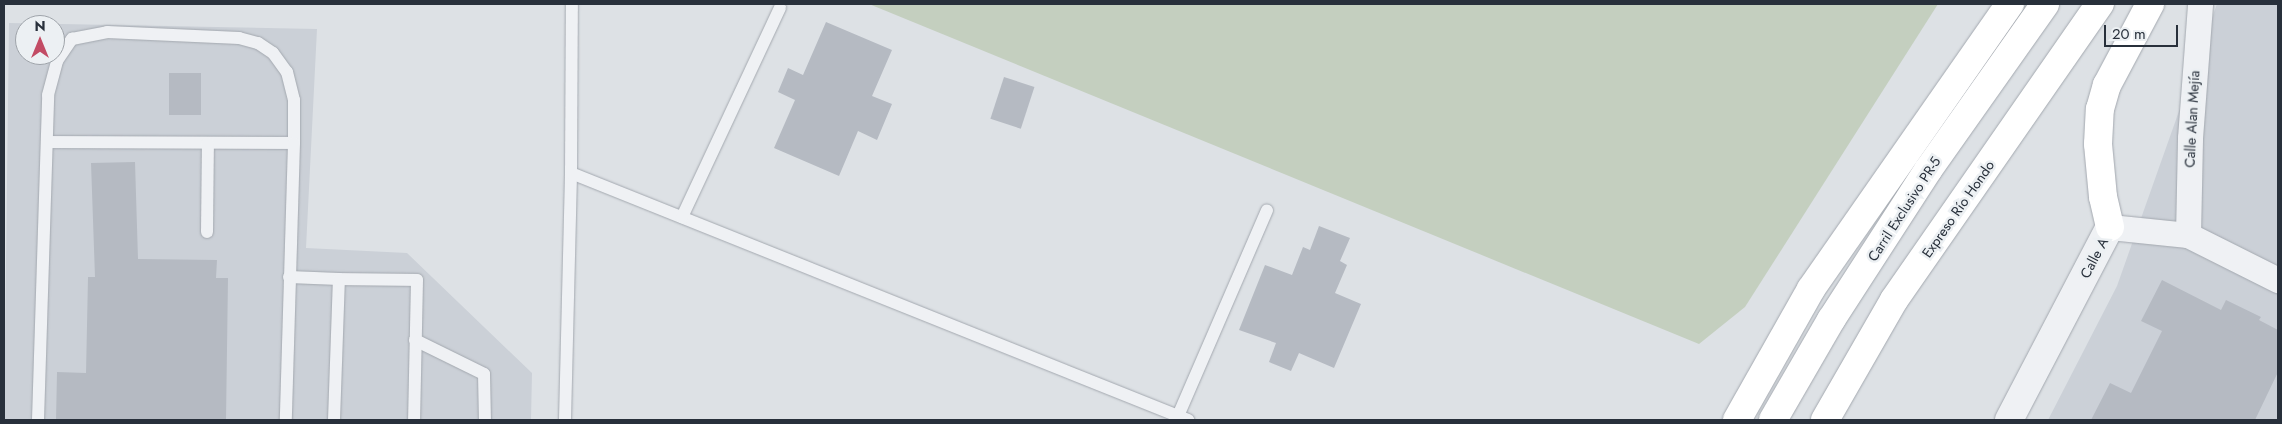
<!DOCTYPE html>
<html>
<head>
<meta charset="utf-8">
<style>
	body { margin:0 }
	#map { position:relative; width:2282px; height:424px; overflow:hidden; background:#dde1e5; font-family:Jost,sans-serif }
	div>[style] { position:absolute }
	.built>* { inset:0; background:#cbd0d7 }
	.green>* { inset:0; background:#c4cfbf }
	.building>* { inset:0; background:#b5bac2; transform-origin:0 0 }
	.roads { filter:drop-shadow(0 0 1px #a3a8af) drop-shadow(0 0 1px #a3a8af) }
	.service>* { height:12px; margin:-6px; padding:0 6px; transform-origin:6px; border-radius:6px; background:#eff1f4 }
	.minor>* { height:25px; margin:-12.5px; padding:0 12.5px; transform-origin:12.5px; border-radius:12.5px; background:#eff1f4 }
	.tertiary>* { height:28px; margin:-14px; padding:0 14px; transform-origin:14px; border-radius:14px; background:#eff1f4 }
	.motorway>* { height:28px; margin:-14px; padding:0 14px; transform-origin:14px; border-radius:14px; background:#fff }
	span { translate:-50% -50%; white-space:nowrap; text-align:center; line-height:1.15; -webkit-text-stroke:5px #ecf0f3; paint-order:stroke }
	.street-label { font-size:14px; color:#28303b }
	.frame { position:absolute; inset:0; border:5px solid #28303b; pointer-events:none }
	.north { position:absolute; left:15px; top:15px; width:50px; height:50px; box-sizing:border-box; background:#ecf0f3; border:1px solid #9ea3a9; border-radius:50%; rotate:0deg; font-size:14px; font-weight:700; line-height:20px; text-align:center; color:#28303b }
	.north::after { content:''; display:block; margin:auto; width:18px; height:22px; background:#c24b64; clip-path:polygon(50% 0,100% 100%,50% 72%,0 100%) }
	.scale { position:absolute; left:2104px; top:25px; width:74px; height:22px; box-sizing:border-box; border:2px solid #28303b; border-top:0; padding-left:6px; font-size:15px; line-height:18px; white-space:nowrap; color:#28303b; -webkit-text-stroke:4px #ecf0f3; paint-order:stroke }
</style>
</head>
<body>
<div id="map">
	<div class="built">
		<div style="clip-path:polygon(2217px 4px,2278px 4px,2278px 420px,2048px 420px,2117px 286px)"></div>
		<div style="clip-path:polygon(evenodd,9px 23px,317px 29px,306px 248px,407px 253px,532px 373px,531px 420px,4px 420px,9px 23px,25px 25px,55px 25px,55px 55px,25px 55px,25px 25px)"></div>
	</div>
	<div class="green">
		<div style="clip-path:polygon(869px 4px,1938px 4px,1745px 307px,1699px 344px)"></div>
	</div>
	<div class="building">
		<div style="clip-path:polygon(826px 22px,892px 50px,872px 96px,892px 104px,877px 140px,858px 131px,839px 176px,774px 148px,795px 100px,778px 92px,788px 68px,803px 75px)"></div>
		<div style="left:169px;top:73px;width:32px;height:42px"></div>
		<div style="left:1004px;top:77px;width:32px;height:44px;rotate:18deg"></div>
		<div style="clip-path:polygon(135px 162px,138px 259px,217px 260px,216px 278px,228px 278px,226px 420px,56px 420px,57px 372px,86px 373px,88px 277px,95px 277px,91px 163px)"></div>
		<div style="clip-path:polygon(1319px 226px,1350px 238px,1340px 261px,1347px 265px,1335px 293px,1361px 304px,1334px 368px,1299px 353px,1291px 371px,1269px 362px,1276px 343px,1239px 330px,1265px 265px,1292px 275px,1303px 247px,1310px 250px)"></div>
		<div style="clip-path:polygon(2162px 280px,2221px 310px,2226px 300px,2261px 317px,2259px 320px,2278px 330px,2278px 372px,2255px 420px,2091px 420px,2110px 383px,2131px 393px,2162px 331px,2141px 321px)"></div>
	</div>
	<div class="roads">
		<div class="service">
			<div style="left:47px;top:142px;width:247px;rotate:0.2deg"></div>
			<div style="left:571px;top:173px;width:665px;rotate:21.82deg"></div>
			<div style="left:682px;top:217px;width:231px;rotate:-64.9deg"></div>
			<div style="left:207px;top:232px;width:89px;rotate:-89.4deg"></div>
			<div style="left:289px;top:277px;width:50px;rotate:2.3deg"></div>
			<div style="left:415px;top:340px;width:77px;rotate:26.2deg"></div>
			<div style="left:484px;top:374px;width:46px;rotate:88.8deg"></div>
			<div style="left:1178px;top:416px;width:224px;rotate:-66.6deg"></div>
			<div style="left:38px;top:420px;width:325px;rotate:-88.2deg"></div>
			<div style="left:48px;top:95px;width:35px;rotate:-75deg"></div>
			<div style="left:57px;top:61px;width:27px;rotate:-56deg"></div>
			<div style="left:72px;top:39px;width:36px;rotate:-11deg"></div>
			<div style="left:107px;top:32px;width:132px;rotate:2.6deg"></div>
			<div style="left:239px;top:38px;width:20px;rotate:15deg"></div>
			<div style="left:258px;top:43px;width:18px;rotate:34deg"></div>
			<div style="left:273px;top:53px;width:24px;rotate:54deg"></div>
			<div style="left:287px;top:72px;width:29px;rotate:76deg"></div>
			<div style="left:294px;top:100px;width:43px;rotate:90deg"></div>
			<div style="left:294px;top:143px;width:277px;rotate:91.7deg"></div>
			<div style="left:334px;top:420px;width:141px;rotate:-88deg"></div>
			<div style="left:339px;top:279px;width:78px;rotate:0.7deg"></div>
			<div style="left:417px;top:280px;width:140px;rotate:91.2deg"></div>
			<div style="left:565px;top:420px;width:247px;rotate:-88.6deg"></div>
			<div style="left:571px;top:173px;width:169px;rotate:-89.7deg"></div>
		</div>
		<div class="minor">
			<div style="left:2110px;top:227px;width:78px;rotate:5.9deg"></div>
			<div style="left:2188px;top:235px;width:101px;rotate:26.6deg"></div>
			<div style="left:2188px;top:235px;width:97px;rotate:-88.8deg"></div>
			<div style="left:2190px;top:138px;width:134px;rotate:-85.7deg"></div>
		</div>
		<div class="tertiary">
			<div style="left:2009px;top:420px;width:218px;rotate:-62.4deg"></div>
		</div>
		<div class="motorway">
			<div style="left:2110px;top:227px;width:31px;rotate:-103deg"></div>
			<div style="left:2103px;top:197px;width:53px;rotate:-95.4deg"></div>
			<div style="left:2098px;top:144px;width:35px;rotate:-87deg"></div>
			<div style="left:2100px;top:109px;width:25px;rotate:-74deg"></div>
			<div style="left:2107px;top:85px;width:92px;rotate:-62deg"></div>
			<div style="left:1737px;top:420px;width:150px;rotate:-60.5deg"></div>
			<div style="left:1811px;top:289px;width:348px;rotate:-55.1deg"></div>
			<div style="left:1773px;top:420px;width:116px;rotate:-59.9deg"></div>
			<div style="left:1831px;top:320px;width:179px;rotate:-57.1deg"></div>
			<div style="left:1928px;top:170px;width:203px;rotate:-54.8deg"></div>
			<div style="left:1825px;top:420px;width:138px;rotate:-60.1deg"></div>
			<div style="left:1894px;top:300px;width:361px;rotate:-55.2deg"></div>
		</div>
	</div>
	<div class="street-label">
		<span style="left:2192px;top:119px;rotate:-87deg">Calle Alan Mejía</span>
		<span style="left:1904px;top:209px;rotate:-57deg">Carril Exclusivo PR-5</span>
		<span style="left:1958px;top:209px;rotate:-55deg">Expreso Río Hondo</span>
		<span style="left:2094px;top:258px;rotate:-62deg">Calle A</span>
	</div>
	<div class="frame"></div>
	<div class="north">N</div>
	<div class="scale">20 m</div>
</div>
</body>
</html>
